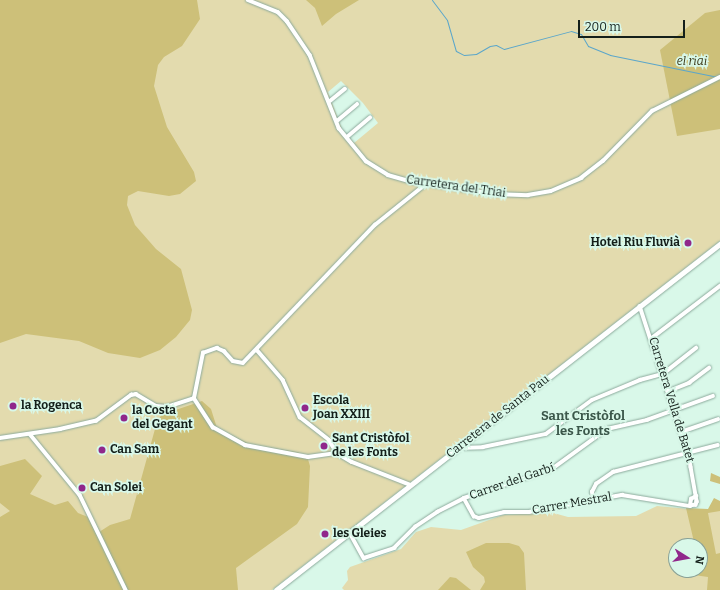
<!DOCTYPE html>
<html>
<head>
<meta charset="utf-8">
<style>
	body { margin:0 }
	#map { position:relative; width:720px; height:590px; overflow:hidden; background:#d9f8e9; font-family:Bitter,serif }
	div>[style] { position:absolute }
	.green>* { inset:0; background:#e3dbae }
	.forest>* { inset:0; background:#cdc079 }
	.stream>* { height:1px; margin:-0.5px; padding:0 0.5px; transform-origin:0.5px; border-radius:0.5px; background:#5ba6ca }
	.roads { filter:drop-shadow(0 0 1px #8caa9c) drop-shadow(0 0 1px #8caa9c) }
	.minor>* { height:3.5px; margin:-1.75px; padding:0 1.75px; transform-origin:1.75px; border-radius:1.75px; background:#fff }
	.major>* { height:4.5px; margin:-2.25px; padding:0 2.25px; transform-origin:2.25px; border-radius:2.25px; background:#fff }
	.dots>* { width:11px; height:11px; translate:-50% -50%; box-sizing:border-box; border:2px solid #d9f8e9; border-radius:50% }
	span { translate:-50% -50%; white-space:nowrap; text-align:center; line-height:1.15; -webkit-text-stroke:3.5px #d9f8e9; paint-order:stroke }
	.park-label { font-size:12px; color:#3b3616; font-style:italic }
	.street-label { font-size:12px; color:#141f1a }
	.poi-label { font-size:12px; color:#141f1a; font-weight:700 }
	.right { translate:-100% -50%; text-align:right }
	.left { translate:0 -50%; text-align:left }
	.neighbourhood-label { font-size:13px; color:#3b574a; font-weight:700 }
	.north { position:absolute; left:668px; top:538px; width:40px; height:40px; box-sizing:border-box; background:#d9f8e9; border:1px solid #8aa196; border-radius:50%; rotate:101deg; font-size:11px; font-weight:700; line-height:16px; text-align:center; color:#141f1a }
	.north::after { content:''; display:block; margin:auto; width:14px; height:18px; background:#90278b; clip-path:polygon(50% 0,100% 100%,50% 72%,0 100%) }
	.scale { position:absolute; left:578px; top:20px; width:107px; height:18px; box-sizing:border-box; border:2px solid #141f1a; border-top:0; padding-left:5px; font-size:12px; line-height:14px; white-space:nowrap; color:#141f1a; -webkit-text-stroke:3px #d9f8e9; paint-order:stroke }
</style>
</head>
<body>
<div id="map">
	<div class="green">
		<div style="clip-path:polygon(evenodd,0 0,720px 0,720px 241px,272px 590px,0 590px,0 0,341px 81px,363px 103px,378px 123px,354px 143px,342px 129px,328px 92px,341px 81px)"></div>
		<div style="clip-path:polygon(evenodd,657px 506px,710px 511px,720px 509px,720px 590px,344px 590px,342px 588px,348px 580px,347px 571px,350px 567px,401px 549px,416px 532px,431px 527px,461px 530px,503px 515px,550px 512px,568px 517px,636px 516px,657px 506px,676px 546px,700px 546px,700px 570px,676px 570px,676px 546px)"></div>
	</div>
	<div class="forest">
		<div style="clip-path:polygon(0 0,197px 0,200px 19px,182px 46px,164px 57px,158px 65px,154px 86px,167px 127px,194px 172px,196px 181px,180px 194px,169px 196px,138px 191px,128px 196px,127px 205px,135px 225px,156px 249px,181px 269px,192px 310px,190px 320px,176px 337px,160px 350px,140px 358px,108px 353px,79px 341px,26px 334px,0 343px)"></div>
		<div style="clip-path:polygon(306px 0,359px 0,336px 14px,322px 26px,315px 8px)"></div>
		<div style="clip-path:polygon(720px 10px,720px 129px,677px 136px,660px 50px,705px 13px)"></div>
		<div style="clip-path:polygon(202px 401px,211px 409px,217px 428px,250px 444px,297px 452px,307px 456px,310px 466px,308px 507px,297px 524px,236px 568px,238px 590px,0 590px,0 517px,10px 511px,0 503px,0 466px,25px 459px,42px 476px,30px 494px,55px 505px,68px 501px,78px 513px,88px 517px,96px 534px,110px 525px,130px 519px,155px 429px,161px 415px)"></div>
		<div style="clip-path:polygon(711px 473px,720px 477px,720px 484px,710px 481px)"></div>
		<div style="clip-path:polygon(714px 498px,720px 501px,720px 511px,708px 513px,716px 554px,720px 553px,720px 590px,707px 590px,708px 577px,694px 575px,688px 570px,700px 570px,700px 546px,692px 546px,694px 542px,686px 508px,708px 509px)"></div>
		<div style="clip-path:polygon(486px 543px,509px 543px,519px 546px,524px 553px,526px 590px,480px 590px,485px 582px,484px 577px,473px 567px,466px 552px)"></div>
		<div style="clip-path:polygon(450px 577px,456px 578px,471px 590px,438px 590px)"></div>
	</div>
	<div class="stream">
		<div style="left:432px;top:0;width:25px;rotate:53deg"></div>
		<div style="left:447px;top:20px;width:32px;rotate:74deg"></div>
		<div style="left:456px;top:51px;width:9px;rotate:27deg"></div>
		<div style="left:464px;top:55px;width:12px;rotate:-5deg"></div>
		<div style="left:476px;top:54px;width:16px;rotate:-30deg"></div>
		<div style="left:490px;top:46px;width:6px;rotate:-9deg"></div>
		<div style="left:496px;top:45px;width:9px;rotate:27deg"></div>
		<div style="left:504px;top:49px;width:69px;rotate:-15deg"></div>
		<div style="left:571px;top:31px;width:10px;rotate:17deg"></div>
		<div style="left:581px;top:34px;width:14px;rotate:60deg"></div>
		<div style="left:588px;top:46px;width:24px;rotate:22deg"></div>
		<div style="left:610px;top:55px;width:110px;rotate:11.5deg"></div>
	</div>
	<div class="roads">
		<div class="minor">
			<div style="left:248px;top:0;width:32px;rotate:22deg"></div>
			<div style="left:278px;top:12px;width:13px;rotate:45deg"></div>
			<div style="left:287px;top:21px;width:41px;rotate:55.9deg"></div>
			<div style="left:310px;top:55px;width:79px;rotate:68.3deg"></div>
			<div style="left:339px;top:128px;width:43px;rotate:50.7deg"></div>
			<div style="left:366px;top:161px;width:26px;rotate:32deg"></div>
			<div style="left:388px;top:175px;width:26px;rotate:16deg"></div>
			<div style="left:413px;top:182px;width:82px;rotate:8.4deg"></div>
			<div style="left:494px;top:194px;width:34px;rotate:2deg"></div>
			<div style="left:528px;top:195px;width:23px;rotate:-10deg"></div>
			<div style="left:551px;top:191px;width:33px;rotate:-23deg"></div>
			<div style="left:581px;top:178px;width:28px;rotate:-38deg"></div>
			<div style="left:603px;top:161px;width:70px;rotate:-45.6deg"></div>
			<div style="left:652px;top:111px;width:76px;rotate:-26.6deg"></div>
			<div style="left:330px;top:101px;width:19px;rotate:-39deg"></div>
			<div style="left:337px;top:121px;width:26px;rotate:-40deg"></div>
			<div style="left:347px;top:137px;width:30px;rotate:-40deg"></div>
			<div style="left:640px;top:306px;width:162px;rotate:72deg"></div>
			<div style="left:690px;top:460px;width:7px;rotate:82deg"></div>
			<div style="left:691px;top:467px;width:35px;rotate:80deg"></div>
			<div style="left:697px;top:501px;width:1px;rotate:90deg"></div>
			<div style="left:697px;top:502px;width:3px;rotate:108deg"></div>
			<div style="left:696px;top:505px;width:6px;rotate:171deg"></div>
			<div style="left:690px;top:506px;width:7px;rotate:-82deg"></div>
			<div style="left:691px;top:499px;width:6px;rotate:-31deg"></div>
			<div style="left:652px;top:338px;width:86px;rotate:-37.4deg"></div>
			<div style="left:257px;top:350px;width:40px;rotate:49deg"></div>
			<div style="left:283px;top:380px;width:41px;rotate:65.3deg"></div>
			<div style="left:300px;top:417px;width:37px;rotate:38deg"></div>
			<div style="left:329px;top:440px;width:15px;rotate:58deg"></div>
			<div style="left:337px;top:453px;width:17px;rotate:31deg"></div>
			<div style="left:352px;top:462px;width:63px;rotate:21.3deg"></div>
			<div style="left:669px;top:391px;width:22px;rotate:-22deg"></div>
			<div style="left:689px;top:383px;width:25px;rotate:-37deg"></div>
			<div style="left:194px;top:398px;width:35px;rotate:57deg"></div>
			<div style="left:213px;top:427px;width:37px;rotate:29deg"></div>
			<div style="left:245px;top:445px;width:64px;rotate:10.8deg"></div>
			<div style="left:308px;top:457px;width:29px;rotate:-8deg"></div>
			<div style="left:681px;top:432px;width:39px;rotate:-19deg"></div>
			<div style="left:30px;top:434px;width:79px;rotate:50.7deg"></div>
			<div style="left:80px;top:495px;width:106px;rotate:64.2deg"></div>
			<div style="left:0;top:438px;width:61px;rotate:-8.5deg"></div>
			<div style="left:60px;top:429px;width:37px;rotate:-13deg"></div>
			<div style="left:96px;top:421px;width:44px;rotate:-36.6deg"></div>
			<div style="left:131px;top:395px;width:5px;rotate:-11deg"></div>
			<div style="left:136px;top:394px;width:23px;rotate:31deg"></div>
			<div style="left:156px;top:406px;width:11px;rotate:5deg"></div>
			<div style="left:167px;top:407px;width:28px;rotate:-18deg"></div>
			<div style="left:194px;top:398px;width:46px;rotate:-78.7deg"></div>
			<div style="left:203px;top:353px;width:15px;rotate:-20deg"></div>
			<div style="left:217px;top:348px;width:8px;rotate:23deg"></div>
			<div style="left:224px;top:351px;width:13px;rotate:48deg"></div>
			<div style="left:233px;top:361px;width:10px;rotate:11deg"></div>
			<div style="left:243px;top:363px;width:191px;rotate:-46.3deg"></div>
			<div style="left:375px;top:225px;width:65px;rotate:-38.8deg"></div>
			<div style="left:459px;top:448px;width:24px;rotate:-2deg"></div>
			<div style="left:483px;top:447px;width:64px;rotate:-11.7deg"></div>
			<div style="left:546px;top:434px;width:57px;rotate:-36.5deg"></div>
			<div style="left:592px;top:400px;width:52px;rotate:-22.6deg"></div>
			<div style="left:640px;top:380px;width:24px;rotate:-15deg"></div>
			<div style="left:663px;top:374px;width:42px;rotate:-38.2deg"></div>
			<div style="left:464px;top:498px;width:21px;rotate:61deg"></div>
			<div style="left:474px;top:516px;width:5px;rotate:22deg"></div>
			<div style="left:479px;top:518px;width:26px;rotate:-13deg"></div>
			<div style="left:504px;top:512px;width:25px"></div>
			<div style="left:529px;top:512px;width:95px;rotate:-10.4deg"></div>
			<div style="left:622px;top:495px;width:69px;rotate:9.2deg"></div>
			<div style="left:593px;top:500px;width:8px;rotate:-97deg"></div>
			<div style="left:592px;top:492px;width:9px;rotate:-63deg"></div>
			<div style="left:596px;top:484px;width:21px;rotate:-35deg"></div>
			<div style="left:613px;top:472px;width:108px;rotate:-14.4deg"></div>
			<div style="left:350px;top:533px;width:29px;rotate:61deg"></div>
			<div style="left:364px;top:558px;width:32px;rotate:-18deg"></div>
			<div style="left:394px;top:548px;width:30px;rotate:-45deg"></div>
			<div style="left:415px;top:527px;width:27px;rotate:-34deg"></div>
			<div style="left:437px;top:512px;width:30px;rotate:-27deg"></div>
			<div style="left:464px;top:498px;width:93px;rotate:-18.2deg"></div>
			<div style="left:552px;top:469px;width:68px;rotate:-36deg"></div>
			<div style="left:607px;top:429px;width:41px;rotate:-12.7deg"></div>
			<div style="left:647px;top:420px;width:70px;rotate:-20deg"></div>
		</div>
		<div class="major">
			<div style="left:276px;top:590px;width:563px;rotate:-37.93deg"></div>
		</div>
	</div>
	<div class="dots">
		<div style="left:688px;top:243px;background:#90278b"></div>
		<div style="left:13px;top:406px;background:#90278b"></div>
		<div style="left:305px;top:408px;background:#90278b"></div>
		<div style="left:124px;top:418px;background:#90278b"></div>
		<div style="left:324px;top:446px;background:#90278b"></div>
		<div style="left:102px;top:450px;background:#90278b"></div>
		<div style="left:82px;top:488px;background:#90278b"></div>
		<div style="left:325px;top:534px;background:#90278b"></div>
	</div>
	<div class="park-label">
		<span style="left:692px;top:62px">el riai</span>
	</div>
	<div class="street-label">
		<span style="left:456px;top:187px;rotate:8deg">Carretera del Triai</span>
		<span style="left:671px;top:400px;rotate:73deg">Carretera Vella de Batet</span>
		<span style="left:498px;top:417px;rotate:-38deg">Carretera de Santa Pau</span>
		<span style="left:512px;top:482px;rotate:-19deg">Carrer del Garbí</span>
		<span style="left:572px;top:504px;rotate:-10deg">Carrer Mestral</span>
	</div>
	<div class="poi-label">
		<span class="right" style="left:680px;top:243px">Hotel Riu Fluvià</span>
		<span class="left" style="left:313px;top:408px">Escola<br>Joan XXIII</span>
		<span class="left" style="left:21px;top:406px">la Rogenca</span>
		<span class="left" style="left:132px;top:418px">la Costa<br>del Gegant</span>
		<span class="left" style="left:332px;top:446px">Sant Cristòfol<br>de les Fonts</span>
		<span class="left" style="left:110px;top:450px">Can Sam</span>
		<span class="left" style="left:90px;top:488px">Can Solei</span>
		<span class="left" style="left:333px;top:534px">les Gleies</span>
	</div>
	<div class="neighbourhood-label">
		<span style="left:583px;top:424px">Sant Cristòfol<br>les Fonts</span>
	</div>
	<div class="north">N</div>
	<div class="scale">200 m</div>
</div>
</body>
</html>
